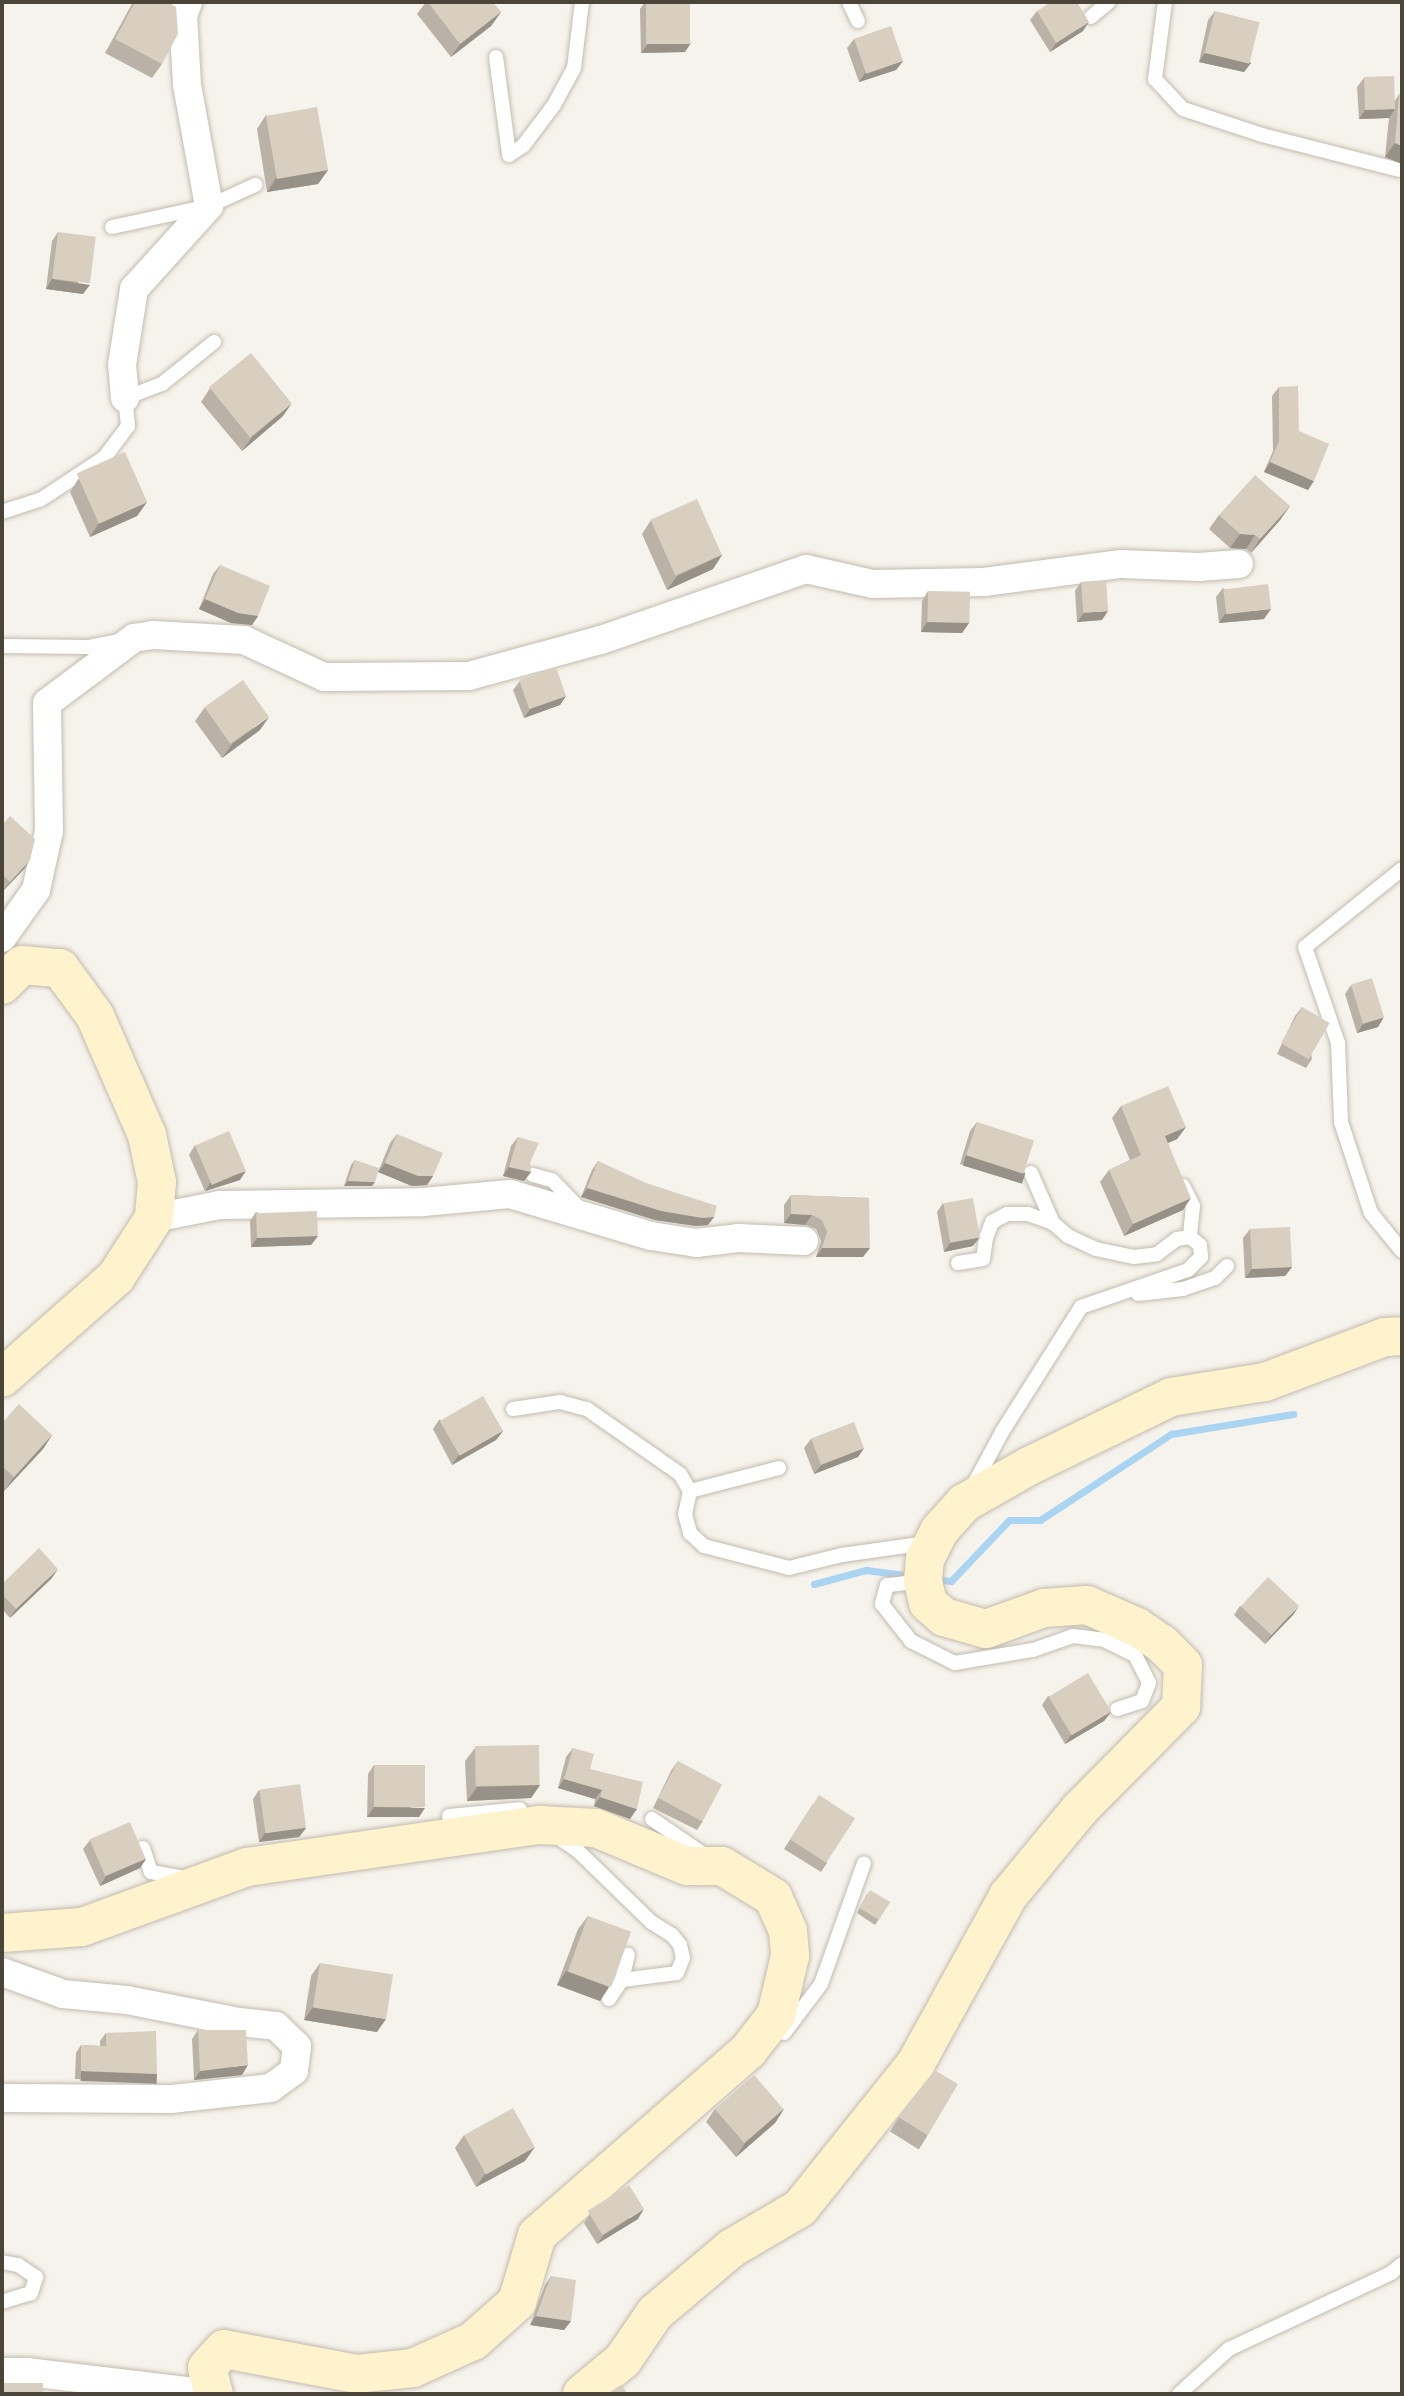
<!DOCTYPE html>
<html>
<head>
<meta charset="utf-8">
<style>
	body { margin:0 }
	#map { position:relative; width:1404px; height:2396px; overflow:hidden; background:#f6f3ec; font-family:"Varela Round",sans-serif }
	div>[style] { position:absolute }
	.stream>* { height:7px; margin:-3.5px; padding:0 3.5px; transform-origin:3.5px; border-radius:3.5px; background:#a9d4f2 }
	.roads { filter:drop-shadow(0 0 2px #c2bbae) drop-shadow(0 0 2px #c2bbae) }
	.lane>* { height:14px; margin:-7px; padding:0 7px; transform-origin:7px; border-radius:7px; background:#fff }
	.street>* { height:28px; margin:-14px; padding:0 14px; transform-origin:14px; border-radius:14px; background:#fff }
	.secondary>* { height:38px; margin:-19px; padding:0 19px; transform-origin:19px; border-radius:19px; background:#fff3cd }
	.wall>* { inset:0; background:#bab2a6; transform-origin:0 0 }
	.shaded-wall>* { inset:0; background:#979187; transform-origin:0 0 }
	.building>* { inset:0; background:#d8cfc1; transform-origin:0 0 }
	span { translate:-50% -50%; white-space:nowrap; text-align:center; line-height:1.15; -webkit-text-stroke:6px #fff; paint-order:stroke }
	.frame { position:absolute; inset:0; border:4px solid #4b4439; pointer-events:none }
</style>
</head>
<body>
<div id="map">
	<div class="stream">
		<div style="left:934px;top:1579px;width:17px;rotate:7deg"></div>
		<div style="left:951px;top:1581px;width:84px;rotate:-46.4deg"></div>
		<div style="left:1009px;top:1520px;width:31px"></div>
		<div style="left:1040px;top:1520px;width:157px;rotate:-33.3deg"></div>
		<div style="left:1171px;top:1434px;width:124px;rotate:-9.3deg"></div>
		<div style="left:814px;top:1584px;width:54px;rotate:-15.1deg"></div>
		<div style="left:866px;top:1570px;width:47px;rotate:7.3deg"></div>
	</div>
	<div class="roads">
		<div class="lane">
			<div style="left:849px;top:2px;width:21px;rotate:65deg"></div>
			<div style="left:1165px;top:2px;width:78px;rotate:97.4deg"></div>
			<div style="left:1155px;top:79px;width:41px;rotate:47deg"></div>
			<div style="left:1183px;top:109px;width:83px;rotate:18.2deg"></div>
			<div style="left:1262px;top:135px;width:141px;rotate:14.3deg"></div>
			<div style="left:1091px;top:17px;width:23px;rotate:-40deg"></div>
			<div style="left:496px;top:57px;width:99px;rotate:82.4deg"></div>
			<div style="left:509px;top:155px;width:17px;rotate:-33deg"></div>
			<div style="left:523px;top:146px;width:51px;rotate:-52.9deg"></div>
			<div style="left:554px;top:105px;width:42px;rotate:-61.6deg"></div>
			<div style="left:574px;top:68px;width:66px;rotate:-83.1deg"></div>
			<div style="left:112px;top:227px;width:99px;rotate:-12.2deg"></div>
			<div style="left:209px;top:206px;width:51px;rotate:-24.5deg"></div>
			<div style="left:2px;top:512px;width:40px;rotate:-18deg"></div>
			<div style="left:40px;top:500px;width:77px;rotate:-33.3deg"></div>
			<div style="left:104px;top:458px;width:40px;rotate:-53deg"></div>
			<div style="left:128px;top:426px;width:28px;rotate:-96deg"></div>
			<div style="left:125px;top:398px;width:40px;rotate:-21deg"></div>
			<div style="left:162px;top:384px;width:67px;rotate:-38.9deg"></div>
			<div style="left:2px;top:646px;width:86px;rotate:0.7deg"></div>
			<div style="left:88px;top:647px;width:32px;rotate:-11deg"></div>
			<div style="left:1402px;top:869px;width:124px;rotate:141.2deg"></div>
			<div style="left:1305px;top:947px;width:102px;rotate:71deg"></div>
			<div style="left:1338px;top:1043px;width:79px;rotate:87.8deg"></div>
			<div style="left:1341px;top:1122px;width:96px;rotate:71.8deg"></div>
			<div style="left:1371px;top:1213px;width:49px;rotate:50.8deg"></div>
			<div style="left:1031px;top:1173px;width:55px;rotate:66.3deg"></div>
			<div style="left:533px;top:1175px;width:20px;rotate:15deg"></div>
			<div style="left:552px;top:1180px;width:42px;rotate:46deg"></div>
			<div style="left:1183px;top:1186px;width:22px;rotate:63deg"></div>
			<div style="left:1193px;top:1206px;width:31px;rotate:96deg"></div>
			<div style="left:958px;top:1263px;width:25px;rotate:-9deg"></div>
			<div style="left:983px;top:1259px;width:21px;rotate:-82deg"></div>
			<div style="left:986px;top:1238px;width:17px;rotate:-69deg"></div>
			<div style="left:992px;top:1222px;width:17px;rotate:-28deg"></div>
			<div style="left:1007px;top:1214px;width:21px"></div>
			<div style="left:1028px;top:1214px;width:27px;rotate:20deg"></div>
			<div style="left:1053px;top:1223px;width:20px;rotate:41deg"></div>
			<div style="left:1068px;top:1236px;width:31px;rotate:25deg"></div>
			<div style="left:1096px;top:1249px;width:39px;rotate:12deg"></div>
			<div style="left:1134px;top:1257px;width:23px;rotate:-7deg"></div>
			<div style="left:1157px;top:1254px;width:25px;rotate:-37deg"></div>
			<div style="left:1177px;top:1239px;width:13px;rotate:-9deg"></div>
			<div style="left:1190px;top:1237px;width:13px;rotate:39deg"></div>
			<div style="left:1200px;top:1245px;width:12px;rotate:85deg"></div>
			<div style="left:1201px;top:1257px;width:18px;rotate:135deg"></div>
			<div style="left:1188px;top:1270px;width:113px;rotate:160.9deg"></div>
			<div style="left:1081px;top:1307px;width:148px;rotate:122.3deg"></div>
			<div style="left:1002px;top:1432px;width:61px;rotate:118.2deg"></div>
			<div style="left:1138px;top:1294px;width:45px;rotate:-6.3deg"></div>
			<div style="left:1183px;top:1289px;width:34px;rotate:-19deg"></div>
			<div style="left:1215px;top:1278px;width:17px;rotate:-45deg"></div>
			<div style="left:513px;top:1409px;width:48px;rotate:-8.5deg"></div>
			<div style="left:560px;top:1402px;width:28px;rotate:15deg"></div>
			<div style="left:587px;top:1409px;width:113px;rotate:35deg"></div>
			<div style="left:680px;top:1474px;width:20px;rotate:60deg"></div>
			<div style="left:690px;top:1491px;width:24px;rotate:102deg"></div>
			<div style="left:685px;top:1514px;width:20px;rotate:75deg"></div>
			<div style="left:690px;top:1533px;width:19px;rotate:43deg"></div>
			<div style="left:704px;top:1546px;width:88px;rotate:14.5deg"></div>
			<div style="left:789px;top:1568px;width:55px;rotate:-13.8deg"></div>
			<div style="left:842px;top:1555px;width:86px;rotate:-8deg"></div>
			<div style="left:690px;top:1491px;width:92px;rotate:-14.5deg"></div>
			<div style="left:922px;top:1581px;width:35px;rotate:173deg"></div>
			<div style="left:887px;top:1585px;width:20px;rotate:105deg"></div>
			<div style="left:882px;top:1604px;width:47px;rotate:51.9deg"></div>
			<div style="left:911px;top:1641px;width:49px;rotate:26.6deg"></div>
			<div style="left:955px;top:1663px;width:79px;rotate:-9.5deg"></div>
			<div style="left:1033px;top:1650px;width:42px;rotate:-19.3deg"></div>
			<div style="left:1073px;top:1636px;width:31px;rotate:7deg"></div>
			<div style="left:1104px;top:1640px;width:34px;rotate:26deg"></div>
			<div style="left:1135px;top:1655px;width:31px;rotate:63deg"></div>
			<div style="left:1149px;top:1683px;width:19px;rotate:111deg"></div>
			<div style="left:1142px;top:1701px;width:26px;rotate:162deg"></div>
			<div style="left:449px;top:1816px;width:71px;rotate:-5.6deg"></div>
			<div style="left:652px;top:1819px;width:69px;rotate:34.4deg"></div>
			<div style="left:556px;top:1836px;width:25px;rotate:34deg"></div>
			<div style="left:577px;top:1850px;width:103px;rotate:44.2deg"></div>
			<div style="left:651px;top:1922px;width:25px;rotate:32deg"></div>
			<div style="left:672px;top:1935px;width:13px;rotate:51deg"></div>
			<div style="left:680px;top:1945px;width:13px;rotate:77deg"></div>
			<div style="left:683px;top:1958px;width:16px;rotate:112deg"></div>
			<div style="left:677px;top:1973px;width:55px;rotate:172.7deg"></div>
			<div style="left:143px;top:1848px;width:25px;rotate:72deg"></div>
			<div style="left:151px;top:1872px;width:34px;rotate:10deg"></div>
			<div style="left:609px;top:1999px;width:23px;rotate:-56deg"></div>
			<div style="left:622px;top:1980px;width:26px;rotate:-77deg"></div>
			<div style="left:784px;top:2033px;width:61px;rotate:-52.9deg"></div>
			<div style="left:821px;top:1984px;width:128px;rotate:-70.4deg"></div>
			<div style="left:2px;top:2262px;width:16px;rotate:11deg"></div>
			<div style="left:18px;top:2265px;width:22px;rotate:34deg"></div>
			<div style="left:36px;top:2277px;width:17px;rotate:107deg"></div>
			<div style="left:31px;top:2293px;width:30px;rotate:163deg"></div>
			<div style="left:1179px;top:2394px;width:67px;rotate:-42deg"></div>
			<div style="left:1229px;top:2349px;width:179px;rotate:-25.1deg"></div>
			<div style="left:1391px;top:2273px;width:14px;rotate:-39deg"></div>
		</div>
		<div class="street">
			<div style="left:125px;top:398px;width:33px;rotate:-95deg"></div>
			<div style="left:122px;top:365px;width:77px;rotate:-81deg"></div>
			<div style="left:134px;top:289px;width:112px;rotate:-47.9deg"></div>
			<div style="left:209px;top:206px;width:123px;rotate:-100.3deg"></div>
			<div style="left:187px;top:85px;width:69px;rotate:-93.3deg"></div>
			<div style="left:183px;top:16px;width:15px;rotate:-70deg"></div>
			<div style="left:2px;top:938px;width:59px;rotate:-54.7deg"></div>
			<div style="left:36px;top:890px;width:60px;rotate:-77.6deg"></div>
			<div style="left:49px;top:831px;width:128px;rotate:-90.9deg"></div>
			<div style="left:47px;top:703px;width:109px;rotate:-36.8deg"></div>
			<div style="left:134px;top:638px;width:19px;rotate:-9deg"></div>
			<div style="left:153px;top:635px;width:91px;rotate:3.1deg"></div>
			<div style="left:244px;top:640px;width:88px;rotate:24.8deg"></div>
			<div style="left:324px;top:677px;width:145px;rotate:-0.4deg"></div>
			<div style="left:469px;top:676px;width:137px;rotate:-15.3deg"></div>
			<div style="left:601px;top:640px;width:217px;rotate:-19.1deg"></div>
			<div style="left:806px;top:569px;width:69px;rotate:12.6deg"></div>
			<div style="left:873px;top:584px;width:111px;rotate:-1deg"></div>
			<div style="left:984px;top:582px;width:138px;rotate:-7.5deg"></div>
			<div style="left:1121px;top:564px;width:78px;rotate:2.2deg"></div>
			<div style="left:1199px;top:567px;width:40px;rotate:-4.3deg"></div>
			<div style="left:154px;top:1218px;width:67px;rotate:-11.1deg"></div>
			<div style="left:220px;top:1205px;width:203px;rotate:-0.8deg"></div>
			<div style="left:423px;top:1202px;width:87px;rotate:-5.3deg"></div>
			<div style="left:510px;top:1194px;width:147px;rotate:16.6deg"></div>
			<div style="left:651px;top:1236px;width:46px;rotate:8.8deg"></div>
			<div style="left:696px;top:1243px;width:42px;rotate:-6.8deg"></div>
			<div style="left:738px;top:1238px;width:66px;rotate:2.6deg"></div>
			<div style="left:2px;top:1972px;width:65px;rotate:19.8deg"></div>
			<div style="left:63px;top:1994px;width:64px;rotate:5.4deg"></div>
			<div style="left:127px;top:2000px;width:114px;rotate:11.1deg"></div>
			<div style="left:239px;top:2022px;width:37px;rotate:6deg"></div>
			<div style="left:276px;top:2026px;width:29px;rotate:44deg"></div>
			<div style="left:297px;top:2046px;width:25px;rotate:97deg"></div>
			<div style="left:294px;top:2071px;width:29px;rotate:144deg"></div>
			<div style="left:271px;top:2088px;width:101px;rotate:173.7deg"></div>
			<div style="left:171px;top:2099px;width:169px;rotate:-179.7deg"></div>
			<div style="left:2px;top:2372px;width:26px"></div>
			<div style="left:28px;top:2372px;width:185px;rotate:6.8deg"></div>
		</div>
		<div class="secondary">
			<div style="left:2px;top:985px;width:28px;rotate:-45deg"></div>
			<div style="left:22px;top:965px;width:38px;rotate:5deg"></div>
			<div style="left:60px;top:968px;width:59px;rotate:53.9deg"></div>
			<div style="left:95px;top:1016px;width:130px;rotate:66.4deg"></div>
			<div style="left:147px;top:1135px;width:48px;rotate:78deg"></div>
			<div style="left:157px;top:1182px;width:36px;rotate:95deg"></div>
			<div style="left:154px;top:1218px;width:70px;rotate:122.8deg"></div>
			<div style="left:116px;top:1277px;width:152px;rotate:138.5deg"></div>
			<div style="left:2px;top:1933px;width:80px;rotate:-4.3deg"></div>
			<div style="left:82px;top:1927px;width:176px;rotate:-20deg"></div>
			<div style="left:247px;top:1867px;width:296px;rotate:-8.2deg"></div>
			<div style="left:540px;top:1825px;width:56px;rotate:3.1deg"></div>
			<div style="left:596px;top:1828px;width:99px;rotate:22.7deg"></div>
			<div style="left:687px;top:1866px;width:35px"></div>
			<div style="left:722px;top:1866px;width:60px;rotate:31.3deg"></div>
			<div style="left:773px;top:1897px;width:37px;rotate:66deg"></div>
			<div style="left:788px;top:1931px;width:25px;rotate:85deg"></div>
			<div style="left:790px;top:1956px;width:61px;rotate:103.3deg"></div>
			<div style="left:776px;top:2015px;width:46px;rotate:127.9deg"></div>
			<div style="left:748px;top:2051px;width:280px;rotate:138.9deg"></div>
			<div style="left:537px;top:2235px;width:70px;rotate:106.6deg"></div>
			<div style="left:517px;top:2302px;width:59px;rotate:138.4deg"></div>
			<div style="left:473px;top:2341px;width:66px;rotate:155.8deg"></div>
			<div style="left:413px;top:2368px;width:56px;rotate:173.9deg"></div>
			<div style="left:357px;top:2374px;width:135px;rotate:-169.4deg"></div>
			<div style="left:224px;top:2349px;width:25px;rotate:132deg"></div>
			<div style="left:207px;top:2368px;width:27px;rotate:75deg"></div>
			<div style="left:582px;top:2394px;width:53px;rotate:-39.7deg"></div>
			<div style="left:623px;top:2360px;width:57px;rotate:-55.8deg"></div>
			<div style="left:655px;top:2313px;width:101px;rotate:-40.2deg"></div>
			<div style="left:732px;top:2248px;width:79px;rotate:-30.5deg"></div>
			<div style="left:800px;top:2208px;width:186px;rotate:-51.3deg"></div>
			<div style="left:916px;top:2063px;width:191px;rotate:-61.1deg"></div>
			<div style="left:1008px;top:1896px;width:113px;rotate:-50.4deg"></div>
			<div style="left:1080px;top:1809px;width:144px;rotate:-45.3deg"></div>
			<div style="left:1181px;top:1707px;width:42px;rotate:-87.3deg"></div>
			<div style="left:1183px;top:1665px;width:30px;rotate:-135deg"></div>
			<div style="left:1162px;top:1644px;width:30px;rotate:-146deg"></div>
			<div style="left:1137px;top:1627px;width:55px;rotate:-156.3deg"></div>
			<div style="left:1087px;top:1605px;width:43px;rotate:176deg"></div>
			<div style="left:1044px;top:1608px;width:62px;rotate:160.1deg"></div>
			<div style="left:986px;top:1629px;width:44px;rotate:-164.1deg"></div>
			<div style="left:944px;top:1617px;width:21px;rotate:-139deg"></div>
			<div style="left:928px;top:1603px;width:23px;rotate:-103deg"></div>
			<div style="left:923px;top:1581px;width:22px;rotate:-85deg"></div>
			<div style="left:925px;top:1559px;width:31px;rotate:-63deg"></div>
			<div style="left:939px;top:1531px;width:38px;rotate:-48deg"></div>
			<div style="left:964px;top:1503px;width:75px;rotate:-29.6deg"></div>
			<div style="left:1029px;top:1466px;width:158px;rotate:-25.9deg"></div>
			<div style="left:1171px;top:1397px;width:95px;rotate:-9.1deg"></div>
			<div style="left:1265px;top:1382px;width:128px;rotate:-20.6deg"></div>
			<div style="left:1385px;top:1337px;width:17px;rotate:-3deg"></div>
		</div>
	</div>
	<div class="wall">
		<div style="clip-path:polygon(133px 2px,167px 2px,162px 64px,152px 78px,105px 53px)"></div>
		<div style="clip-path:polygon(426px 2px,492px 2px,501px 12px,491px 26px,451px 57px,417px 14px)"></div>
		<div style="clip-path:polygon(645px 2px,690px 2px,685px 52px,641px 53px,640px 9px)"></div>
		<div style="clip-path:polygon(1037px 11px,1083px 31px,1050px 52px,1030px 20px)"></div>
		<div style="clip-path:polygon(1215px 11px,1251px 63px,1244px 72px,1199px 62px,1208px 20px)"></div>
		<div style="clip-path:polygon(854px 39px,903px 61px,896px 70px,859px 82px,847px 48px)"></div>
		<div style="clip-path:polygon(1364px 78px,1395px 101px,1399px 94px,1402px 95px,1402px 164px,1385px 157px,1389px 118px,1359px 119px,1357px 87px)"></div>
		<div style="clip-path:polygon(266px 115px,328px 170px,318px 184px,267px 192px,257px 129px)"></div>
		<div style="clip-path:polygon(58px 232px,83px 294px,46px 289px,52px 241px)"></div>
		<div style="clip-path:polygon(1279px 387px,1299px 431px,1308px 490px,1264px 472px,1273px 451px,1272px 396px)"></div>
		<div style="clip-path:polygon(210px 388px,283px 416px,242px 451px,201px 402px)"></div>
		<div style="clip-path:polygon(79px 478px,147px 502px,137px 516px,90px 537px,70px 492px)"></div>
		<div style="clip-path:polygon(1290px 506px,1280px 520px,1251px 553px,1246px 549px,1230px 548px,1209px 529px,1219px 515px)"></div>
		<div style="clip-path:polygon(651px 520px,722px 555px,713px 569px,667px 590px,642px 534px)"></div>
		<div style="clip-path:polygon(220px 565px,258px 616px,252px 625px,231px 623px,199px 609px,213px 574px)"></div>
		<div style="clip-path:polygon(1081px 582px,1102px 620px,1077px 622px,1075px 591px)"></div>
		<div style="clip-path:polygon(1223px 588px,1264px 619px,1219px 623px,1216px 597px)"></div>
		<div style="clip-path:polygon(928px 591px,969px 623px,962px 633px,921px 632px,922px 601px)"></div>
		<div style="clip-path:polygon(520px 681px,566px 696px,560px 705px,524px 718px,513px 690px)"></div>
		<div style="clip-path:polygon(205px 707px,260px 730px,222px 758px,195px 721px)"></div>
		<div style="clip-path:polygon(2px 825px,24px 869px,3px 891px,2px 889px)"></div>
		<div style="clip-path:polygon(1351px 985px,1378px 1027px,1357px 1033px,1345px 994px)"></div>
		<div style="clip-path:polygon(1302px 1007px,1312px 1059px,1306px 1068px,1277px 1054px,1295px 1016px)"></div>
		<div style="clip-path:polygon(1121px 1106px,1186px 1127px,1177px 1139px,1168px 1143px,1183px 1210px,1124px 1236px,1100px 1182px,1109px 1170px,1130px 1160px,1112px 1118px)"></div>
		<div style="clip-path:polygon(977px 1122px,1025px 1173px,1018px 1182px,960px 1164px,970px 1131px)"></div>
		<div style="clip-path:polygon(397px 1134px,433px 1176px,427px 1185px,412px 1186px,378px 1172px,390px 1143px)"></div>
		<div style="clip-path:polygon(518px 1137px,531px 1172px,524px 1181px,503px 1176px,511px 1146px)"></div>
		<div style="clip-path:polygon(195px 1145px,240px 1180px,205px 1191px,189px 1155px)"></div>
		<div style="clip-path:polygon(355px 1160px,372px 1186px,344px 1186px,351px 1165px)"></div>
		<div style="clip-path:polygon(598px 1161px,714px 1217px,708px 1225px,696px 1226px,655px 1220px,581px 1197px,592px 1170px)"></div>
		<div style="clip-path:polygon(791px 1195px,869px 1198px,863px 1257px,816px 1257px,821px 1241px,816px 1229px,805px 1225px,784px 1223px,784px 1205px)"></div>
		<div style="clip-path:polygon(943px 1203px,973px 1246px,944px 1252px,937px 1212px)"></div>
		<div style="clip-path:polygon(256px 1212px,318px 1236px,311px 1245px,251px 1247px,250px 1221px)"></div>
		<div style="clip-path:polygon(1250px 1229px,1292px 1267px,1285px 1276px,1245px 1278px,1243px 1238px)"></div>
		<div style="clip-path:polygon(439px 1420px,503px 1431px,496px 1440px,452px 1465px,433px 1429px)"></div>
		<div style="clip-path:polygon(2px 1423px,52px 1435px,43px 1449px,4px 1491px,2px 1488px)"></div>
		<div style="clip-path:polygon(811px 1439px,864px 1448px,858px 1457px,814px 1474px,804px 1448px)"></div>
		<div style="clip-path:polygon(52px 1578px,10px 1618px,2px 1609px,2px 1584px)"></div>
		<div style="clip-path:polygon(1240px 1606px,1293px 1615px,1265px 1644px,1234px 1615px)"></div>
		<div style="clip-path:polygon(1048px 1696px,1111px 1712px,1104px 1721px,1065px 1744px,1042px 1705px)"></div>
		<div style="clip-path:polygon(475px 1748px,540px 1785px,531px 1798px,467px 1801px,465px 1761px)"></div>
		<div style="clip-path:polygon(573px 1748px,590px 1769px,630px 1819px,594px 1806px,595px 1799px,558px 1788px,566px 1757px)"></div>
		<div style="clip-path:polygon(678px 1761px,703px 1821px,697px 1830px,653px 1808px,671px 1771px)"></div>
		<div style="clip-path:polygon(374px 1765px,419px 1817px,367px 1817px,368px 1774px)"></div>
		<div style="clip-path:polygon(259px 1790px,306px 1828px,299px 1837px,259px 1842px,253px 1799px)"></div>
		<div style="clip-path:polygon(813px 1804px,827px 1863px,821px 1872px,784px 1849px)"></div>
		<div style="clip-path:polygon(90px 1840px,146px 1859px,140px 1868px,100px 1886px,83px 1849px)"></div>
		<div style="clip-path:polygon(867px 1894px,890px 1902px,875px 1925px,857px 1913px)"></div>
		<div style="clip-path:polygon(588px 1916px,609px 1987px,600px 2001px,557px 1985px,578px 1929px)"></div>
		<div style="clip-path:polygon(320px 1963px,377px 2032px,304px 2020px,311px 1976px)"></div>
		<div style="clip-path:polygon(198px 2030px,242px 2075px,194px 2080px,192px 2039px)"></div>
		<div style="clip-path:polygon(106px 2033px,157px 2074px,151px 2082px,75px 2079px,76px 2053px,81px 2045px,100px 2046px,100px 2041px)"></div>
		<div style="clip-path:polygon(715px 2109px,784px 2109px,775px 2123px,736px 2157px,706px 2122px)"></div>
		<div style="left:899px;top:2117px;width:34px;height:17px;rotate:32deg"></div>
		<div style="clip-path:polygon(464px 2135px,525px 2161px,476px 2187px,455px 2148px)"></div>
		<div style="clip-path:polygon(590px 2214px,638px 2219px,597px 2244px,584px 2223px)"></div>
		<div style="clip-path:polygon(551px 2276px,571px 2321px,564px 2330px,530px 2325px,545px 2285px)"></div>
	</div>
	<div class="shaded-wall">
		<div style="clip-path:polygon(501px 12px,491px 26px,451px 57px,460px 44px)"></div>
		<div style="clip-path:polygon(1089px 22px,1083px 31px,1050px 52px,1056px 43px)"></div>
		<div style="clip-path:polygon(691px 43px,685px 52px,641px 53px,648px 44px)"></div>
		<div style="clip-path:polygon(1205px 53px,1251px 63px,1244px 72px,1199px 62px)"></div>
		<div style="clip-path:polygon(903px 61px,896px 70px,859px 82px,865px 73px)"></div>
		<div style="clip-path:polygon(1395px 109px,1389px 118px,1359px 119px,1365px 110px)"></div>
		<div style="clip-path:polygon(1395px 143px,1402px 146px,1402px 164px,1385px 157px)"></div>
		<div style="clip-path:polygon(328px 170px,318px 184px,267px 192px,276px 178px)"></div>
		<div style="clip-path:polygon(52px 279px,90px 285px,83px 294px,46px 289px)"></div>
		<div style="clip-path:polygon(292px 403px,283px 416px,242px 451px,252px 437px)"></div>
		<div style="clip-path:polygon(1270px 462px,1314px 481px,1308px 490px,1264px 472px)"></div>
		<div style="clip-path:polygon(147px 502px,137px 516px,90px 537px,99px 523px)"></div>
		<div style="clip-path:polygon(1290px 506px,1280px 520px,1251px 553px,1260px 539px)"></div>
		<div style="clip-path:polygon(1240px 534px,1255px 535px,1246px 549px,1230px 548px)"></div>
		<div style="clip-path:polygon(722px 555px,713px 569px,667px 590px,677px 576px)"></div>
		<div style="clip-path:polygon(205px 599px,258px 616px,252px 625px,231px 623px,199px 609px)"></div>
		<div style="clip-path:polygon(1271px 609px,1264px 619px,1219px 623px,1225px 614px)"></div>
		<div style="clip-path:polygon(1108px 611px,1102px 620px,1077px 622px,1084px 613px)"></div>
		<div style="clip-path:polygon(927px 622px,969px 623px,962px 633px,921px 632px)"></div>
		<div style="clip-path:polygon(566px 696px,560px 705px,524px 718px,530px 709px)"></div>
		<div style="clip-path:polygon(269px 717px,260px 730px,222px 758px,232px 744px)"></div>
		<div style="clip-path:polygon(30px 860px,24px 869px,3px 891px,10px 882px)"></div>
		<div style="clip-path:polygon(1384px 1017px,1378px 1027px,1357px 1033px,1363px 1024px)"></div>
		<div style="clip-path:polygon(1186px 1127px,1177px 1139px,1157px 1148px,1165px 1136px)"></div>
		<div style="left:966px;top:1155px;width:62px;height:11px;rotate:17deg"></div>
		<div style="clip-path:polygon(385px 1163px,433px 1176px,427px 1185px,412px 1186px,378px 1172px)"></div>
		<div style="clip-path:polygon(509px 1167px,531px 1172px,524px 1181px,503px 1176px)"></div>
		<div style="clip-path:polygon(246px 1171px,240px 1180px,205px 1191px,211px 1182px)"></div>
		<div style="clip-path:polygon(348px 1181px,375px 1182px,372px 1186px,344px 1186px)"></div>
		<div style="clip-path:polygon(587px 1188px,714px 1217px,708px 1225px,696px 1226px,655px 1220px,581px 1197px)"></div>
		<div style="clip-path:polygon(1191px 1198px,1183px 1210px,1124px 1236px,1133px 1224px)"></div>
		<div style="clip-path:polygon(791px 1214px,812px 1215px,805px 1225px,784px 1223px)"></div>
		<div style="clip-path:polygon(318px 1236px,311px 1245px,251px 1247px,257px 1238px)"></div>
		<div style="clip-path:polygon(980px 1237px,973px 1246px,944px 1252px,950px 1243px)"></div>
		<div style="clip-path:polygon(822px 1248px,870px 1248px,863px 1257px,816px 1257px)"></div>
		<div style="clip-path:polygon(1292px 1267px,1285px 1276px,1245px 1278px,1252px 1269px)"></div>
		<div style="clip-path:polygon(503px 1431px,496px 1440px,452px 1465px,458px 1456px)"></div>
		<div style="clip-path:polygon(52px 1435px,43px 1449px,4px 1491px,14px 1477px)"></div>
		<div style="clip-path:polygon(864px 1448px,858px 1457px,814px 1474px,821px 1465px)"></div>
		<div style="clip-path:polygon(58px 1569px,52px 1578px,10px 1618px,16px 1609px)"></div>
		<div style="clip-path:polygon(1299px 1606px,1293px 1615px,1265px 1644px,1271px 1635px)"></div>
		<div style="clip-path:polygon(1111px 1712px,1104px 1721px,1065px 1744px,1071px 1735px)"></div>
		<div style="clip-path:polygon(564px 1779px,602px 1790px,595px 1799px,558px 1788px)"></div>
		<div style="clip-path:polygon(540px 1785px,531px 1798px,467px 1801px,477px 1787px)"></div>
		<div style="clip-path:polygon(600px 1797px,637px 1809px,630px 1819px,594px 1806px)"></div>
		<div style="clip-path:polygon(374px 1807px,425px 1808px,419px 1817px,367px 1817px)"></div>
		<div style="clip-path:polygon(306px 1828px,299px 1837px,259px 1842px,265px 1833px)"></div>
		<div style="clip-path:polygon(146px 1859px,140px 1868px,100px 1886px,106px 1876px)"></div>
		<div style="clip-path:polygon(566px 1971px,609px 1987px,600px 2001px,557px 1985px)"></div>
		<div style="clip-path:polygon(313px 2007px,386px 2019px,377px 2032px,304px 2020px)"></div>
		<div style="clip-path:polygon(248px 2065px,242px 2075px,194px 2080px,200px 2071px)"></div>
		<div style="left:81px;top:2071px;width:76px;height:10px;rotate:2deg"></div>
		<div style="clip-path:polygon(784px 2109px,775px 2123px,736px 2157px,745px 2143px)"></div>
		<div style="clip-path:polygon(535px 2147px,525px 2161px,476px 2187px,485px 2174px)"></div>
		<div style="clip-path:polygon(644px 2209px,638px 2219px,597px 2244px,604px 2235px)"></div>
		<div style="clip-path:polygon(536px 2316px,571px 2321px,564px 2330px,530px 2325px)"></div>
	</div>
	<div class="building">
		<div style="clip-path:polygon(135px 2px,167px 2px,176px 7px,178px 34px,162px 64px,115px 39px)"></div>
		<div style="clip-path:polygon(428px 2px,492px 2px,501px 12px,460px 44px)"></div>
		<div style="left:646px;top:2px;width:44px;height:42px"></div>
		<div style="clip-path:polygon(1051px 2px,1077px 2px,1089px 22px,1056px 43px,1037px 11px)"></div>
		<div style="left:1215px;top:11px;width:46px;height:43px;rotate:14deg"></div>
		<div style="left:891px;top:26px;width:37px;height:39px;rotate:71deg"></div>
		<div style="left:1394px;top:76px;width:33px;height:30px;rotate:88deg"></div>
		<div style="clip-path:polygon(1399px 94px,1402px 95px,1402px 146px,1395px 143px)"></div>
		<div style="left:317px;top:107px;width:64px;height:52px;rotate:80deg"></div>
		<div style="left:58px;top:232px;width:38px;height:47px;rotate:7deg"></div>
		<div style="left:251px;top:353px;width:65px;height:54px;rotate:51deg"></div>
		<div style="clip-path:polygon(1298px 386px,1299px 431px,1329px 444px,1314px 481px,1270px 462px,1279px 441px,1279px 387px)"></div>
		<div style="left:125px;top:452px;width:55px;height:53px;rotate:66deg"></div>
		<div style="clip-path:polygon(1255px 475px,1290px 506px,1260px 539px,1255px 535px,1240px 534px,1219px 515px)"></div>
		<div style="left:697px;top:499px;width:61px;height:51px;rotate:66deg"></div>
		<div style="clip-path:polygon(220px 565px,270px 586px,258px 616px,238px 613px,205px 599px)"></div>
		<div style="left:1106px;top:580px;width:31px;height:25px;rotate:86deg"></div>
		<div style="left:1268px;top:584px;width:25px;height:45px;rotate:83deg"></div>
		<div style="left:928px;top:591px;width:42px;height:31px;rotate:1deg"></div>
		<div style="left:556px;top:667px;width:31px;height:39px;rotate:71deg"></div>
		<div style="left:243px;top:680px;width:45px;height:47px;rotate:55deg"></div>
		<div style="clip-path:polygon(10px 816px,35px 839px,30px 860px,10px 882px,2px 874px,2px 825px)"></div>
		<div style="left:1372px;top:978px;width:41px;height:22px;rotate:73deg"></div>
		<div style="left:1302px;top:1007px;width:32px;height:42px;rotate:30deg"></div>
		<div style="clip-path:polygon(1168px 1086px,1186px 1127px,1165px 1136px,1191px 1198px,1133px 1224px,1109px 1170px,1141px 1155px,1121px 1106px)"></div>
		<div style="left:977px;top:1122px;width:60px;height:35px;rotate:18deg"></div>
		<div style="left:229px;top:1131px;width:43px;height:37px;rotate:67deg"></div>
		<div style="clip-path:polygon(397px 1134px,443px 1153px,433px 1176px,418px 1176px,385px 1163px)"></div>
		<div style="clip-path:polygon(518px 1137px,539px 1143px,530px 1163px,531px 1172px,509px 1167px)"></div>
		<div style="clip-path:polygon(355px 1160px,379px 1168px,375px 1182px,348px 1181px)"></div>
		<div style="clip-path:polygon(598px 1161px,646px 1183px,717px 1206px,714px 1217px,702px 1218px,661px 1211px,587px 1188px)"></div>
		<div style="clip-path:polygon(791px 1195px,869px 1198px,870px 1248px,822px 1248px,827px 1232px,822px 1220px,812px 1215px,791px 1214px)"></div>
		<div style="left:973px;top:1198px;width:40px;height:30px;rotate:80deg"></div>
		<div style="left:317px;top:1211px;width:25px;height:61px;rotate:88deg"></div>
		<div style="left:1290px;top:1227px;width:40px;height:40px;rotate:87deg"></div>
		<div style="left:483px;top:1396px;width:40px;height:50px;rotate:60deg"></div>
		<div style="clip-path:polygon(19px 1404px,52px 1435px,14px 1477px,2px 1466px,2px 1423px)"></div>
		<div style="left:854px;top:1422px;width:28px;height:46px;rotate:69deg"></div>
		<div style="clip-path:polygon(39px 1548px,58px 1569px,16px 1609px,2px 1594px,2px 1584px)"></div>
		<div style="left:1268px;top:1577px;width:42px;height:40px;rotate:43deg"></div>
		<div style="left:1088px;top:1673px;width:45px;height:46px;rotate:59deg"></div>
		<div style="left:539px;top:1745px;width:40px;height:64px;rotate:89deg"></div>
		<div style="clip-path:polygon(573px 1748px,594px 1754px,590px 1769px,643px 1782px,637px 1809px,600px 1797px,602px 1790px,564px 1779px)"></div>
		<div style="left:678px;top:1761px;width:50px;height:42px;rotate:28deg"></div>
		<div style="left:374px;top:1765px;width:51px;height:42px"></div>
		<div style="left:300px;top:1784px;width:44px;height:41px;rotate:82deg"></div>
		<div style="left:819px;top:1795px;width:43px;height:53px;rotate:33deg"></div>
		<div style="left:130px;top:1822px;width:40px;height:44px;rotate:67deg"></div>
		<div style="left:870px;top:1890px;width:23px;height:21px;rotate:31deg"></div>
		<div style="left:588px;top:1916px;width:46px;height:59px;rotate:20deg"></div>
		<div style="left:320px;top:1963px;width:74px;height:45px;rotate:9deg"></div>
		<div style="clip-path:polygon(198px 2030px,246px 2030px,248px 2065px,200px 2071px)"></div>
		<div style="clip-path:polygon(156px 2031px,157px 2074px,81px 2071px,81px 2045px,106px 2046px,106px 2033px)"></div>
		<div style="clip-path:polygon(936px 2071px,958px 2084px,928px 2135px,899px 2117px)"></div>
		<div style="left:754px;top:2075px;width:45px;height:52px;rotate:49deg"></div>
		<div style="left:513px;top:2108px;width:45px;height:56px;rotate:61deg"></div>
		<div style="left:629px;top:2185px;width:28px;height:49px;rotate:58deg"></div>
		<div style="clip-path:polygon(551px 2276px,576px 2280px,571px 2321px,536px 2316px)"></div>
		<div style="left:2px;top:2383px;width:41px;height:11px"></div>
		<div style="clip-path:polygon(621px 2385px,628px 2394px,607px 2394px)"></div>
	</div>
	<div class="frame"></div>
</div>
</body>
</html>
